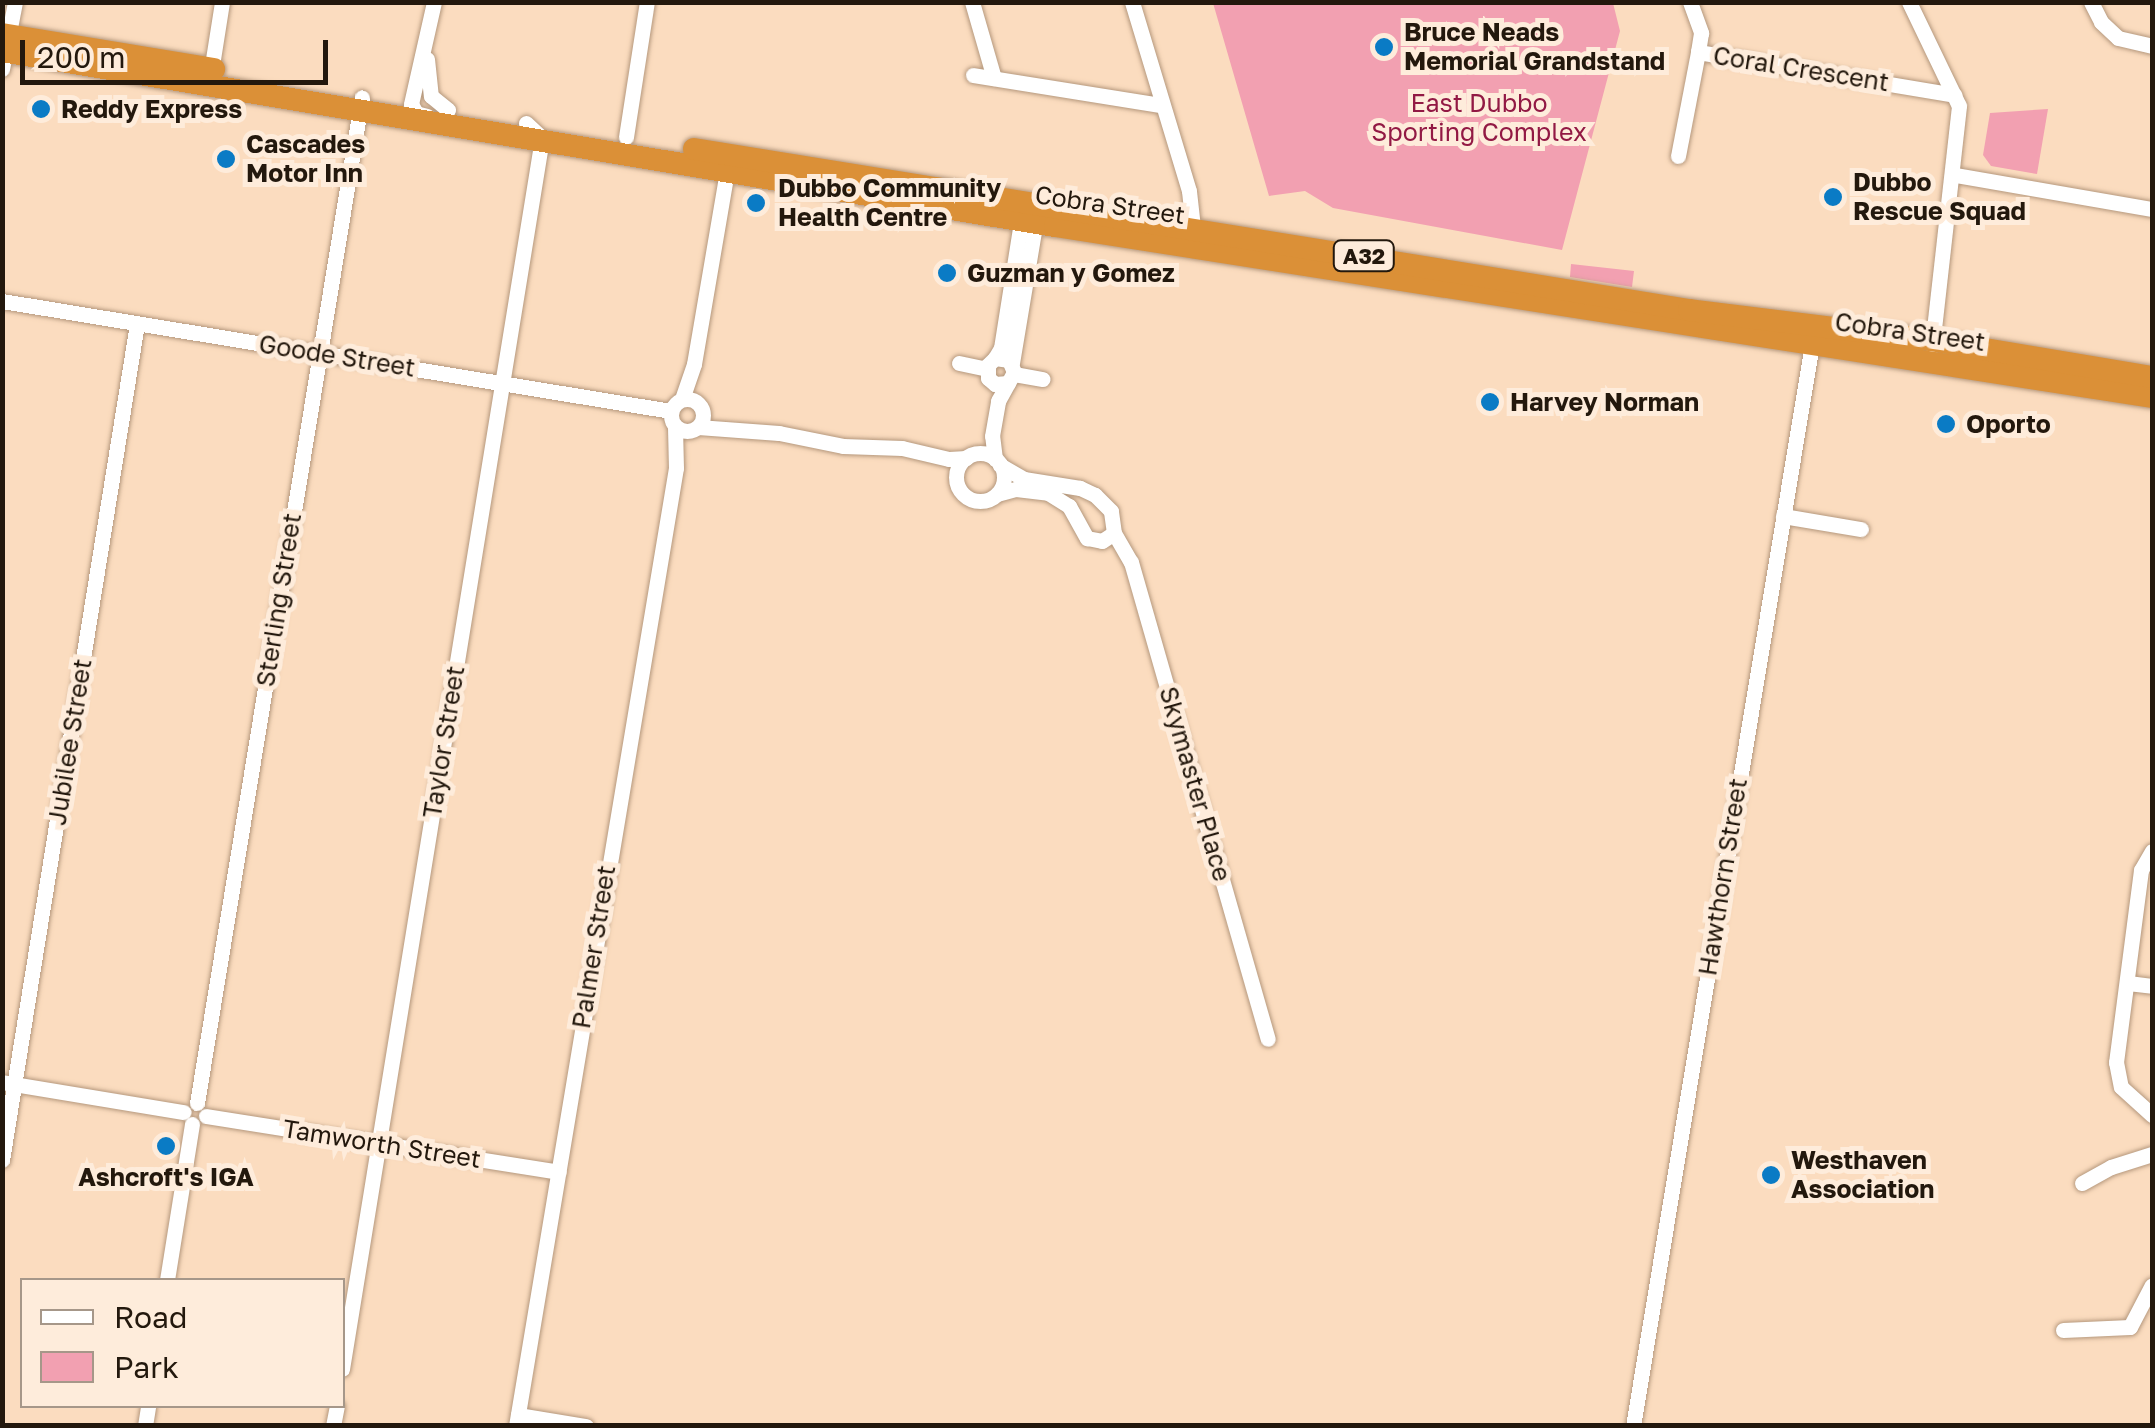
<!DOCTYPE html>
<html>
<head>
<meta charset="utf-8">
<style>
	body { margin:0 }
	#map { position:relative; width:2155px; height:1428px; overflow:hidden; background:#fbdcbf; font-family:"Golos Text",sans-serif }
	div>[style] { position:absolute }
	.green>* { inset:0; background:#f2a0b1 }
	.roads { filter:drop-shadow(0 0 2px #b5987d) drop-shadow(0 0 2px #b5987d) }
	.minor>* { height:15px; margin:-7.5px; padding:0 7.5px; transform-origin:7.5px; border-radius:7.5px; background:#fff }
	.minor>.ring { margin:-7.5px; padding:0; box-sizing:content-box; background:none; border:15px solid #fff; border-radius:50% }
	.highway>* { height:22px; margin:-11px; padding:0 11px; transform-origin:11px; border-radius:11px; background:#db9037 }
	.dots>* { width:28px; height:28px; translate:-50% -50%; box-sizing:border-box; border:5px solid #feecdb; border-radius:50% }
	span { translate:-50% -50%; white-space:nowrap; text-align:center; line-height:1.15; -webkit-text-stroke:10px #feecdb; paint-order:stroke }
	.shield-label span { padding:2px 8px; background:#feecdb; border:2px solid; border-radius:8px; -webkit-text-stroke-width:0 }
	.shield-label { font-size:22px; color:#23180d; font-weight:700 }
	.poi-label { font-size:25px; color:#23180d; font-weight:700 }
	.left { translate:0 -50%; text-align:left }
	.street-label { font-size:25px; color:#23180d }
	.park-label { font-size:25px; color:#921944 }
	.frame { position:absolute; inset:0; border:5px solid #23180d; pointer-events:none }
	.legend { position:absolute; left:20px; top:1278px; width:325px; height:130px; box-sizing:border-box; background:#feecdb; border:2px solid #a69789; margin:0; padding:12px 18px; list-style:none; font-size:30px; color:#23180d }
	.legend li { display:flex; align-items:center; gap:20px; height:50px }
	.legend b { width:50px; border:2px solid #a69789 }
	.scale { position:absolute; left:20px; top:40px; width:308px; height:45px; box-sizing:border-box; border:5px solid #23180d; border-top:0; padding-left:12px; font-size:30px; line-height:35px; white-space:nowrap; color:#23180d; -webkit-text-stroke:8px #feecdb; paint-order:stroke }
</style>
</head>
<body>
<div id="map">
	<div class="green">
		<div style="clip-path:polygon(1213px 3px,1613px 3px,1620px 31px,1562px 250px,1333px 208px,1305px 191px,1269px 196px)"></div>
		<div style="clip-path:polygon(2048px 109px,2037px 174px,1991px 166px,1983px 155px,1990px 113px)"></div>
		<div style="clip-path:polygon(1571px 264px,1634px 271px,1632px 287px,1570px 277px)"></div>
	</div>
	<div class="roads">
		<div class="minor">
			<div style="left:972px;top:2px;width:79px;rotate:73.9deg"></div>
			<div style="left:1132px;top:2px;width:197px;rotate:73.2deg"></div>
			<div style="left:1189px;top:191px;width:45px;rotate:83.7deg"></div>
			<div style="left:1690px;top:2px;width:33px;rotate:70deg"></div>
			<div style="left:1701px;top:33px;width:19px;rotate:99deg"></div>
			<div style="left:1698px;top:52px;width:260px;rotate:9.5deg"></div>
			<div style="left:1909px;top:2px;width:115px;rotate:64.3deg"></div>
			<div style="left:1959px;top:106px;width:241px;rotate:96.4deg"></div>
			<div style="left:2091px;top:2px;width:22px;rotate:63deg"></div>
			<div style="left:2101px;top:22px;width:23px;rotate:43deg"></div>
			<div style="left:2118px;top:38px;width:35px;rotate:13deg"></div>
			<div style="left:427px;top:59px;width:37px;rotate:84deg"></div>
			<div style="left:431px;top:96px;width:22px;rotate:39deg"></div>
			<div style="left:2px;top:69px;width:68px;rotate:-79deg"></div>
			<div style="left:973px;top:75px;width:190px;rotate:9.1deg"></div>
			<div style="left:210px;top:78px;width:77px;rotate:-81deg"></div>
			<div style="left:427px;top:116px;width:11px;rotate:-165deg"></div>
			<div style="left:416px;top:113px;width:10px;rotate:-119deg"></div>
			<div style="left:411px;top:104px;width:105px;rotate:-77.3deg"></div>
			<div style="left:626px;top:137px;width:137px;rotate:-81.2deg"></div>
			<div style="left:1678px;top:156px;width:106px;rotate:-79.1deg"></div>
			<div style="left:1955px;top:175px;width:200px;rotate:9.8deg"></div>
			<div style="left:2px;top:301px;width:678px;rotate:9.34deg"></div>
			<div style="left:995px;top:358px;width:12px;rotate:-59deg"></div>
			<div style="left:1001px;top:348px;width:134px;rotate:-81deg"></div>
			<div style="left:959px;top:363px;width:29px;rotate:12deg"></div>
			<div style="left:1012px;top:363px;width:151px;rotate:-80.5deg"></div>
			<div style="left:1014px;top:374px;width:29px;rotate:10deg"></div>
			<div class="ring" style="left:671px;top:399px;width:17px;height:17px"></div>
			<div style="left:682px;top:399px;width:37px;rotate:-71deg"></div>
			<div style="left:694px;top:364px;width:196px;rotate:-80.3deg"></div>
			<div style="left:698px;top:427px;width:81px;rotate:4.2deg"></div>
			<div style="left:779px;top:433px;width:65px;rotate:11.5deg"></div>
			<div style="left:843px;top:446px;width:59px;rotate:1.9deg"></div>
			<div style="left:902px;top:448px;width:48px;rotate:13.2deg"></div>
			<div style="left:949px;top:459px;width:17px;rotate:-3deg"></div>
			<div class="ring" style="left:956px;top:453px;width:33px;height:33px"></div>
			<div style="left:995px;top:459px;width:23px;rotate:-97deg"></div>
			<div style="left:992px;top:436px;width:36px;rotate:-80deg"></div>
			<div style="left:998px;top:401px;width:33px;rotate:-61deg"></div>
			<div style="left:1014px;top:372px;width:13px;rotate:-113deg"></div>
			<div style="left:1009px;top:360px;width:14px;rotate:-172deg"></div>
			<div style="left:995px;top:358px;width:10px;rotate:135deg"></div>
			<div style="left:988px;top:365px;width:13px;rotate:90deg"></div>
			<div style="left:988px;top:378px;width:9px;rotate:41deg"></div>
			<div style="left:995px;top:384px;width:13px;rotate:-4deg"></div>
			<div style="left:997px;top:494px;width:20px;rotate:-15deg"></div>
			<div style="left:1016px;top:489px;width:32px;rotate:7deg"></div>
			<div style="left:1048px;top:493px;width:25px;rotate:32deg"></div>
			<div style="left:1069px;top:506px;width:37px;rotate:61deg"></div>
			<div style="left:1087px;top:538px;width:15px;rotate:11deg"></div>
			<div style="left:1102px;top:541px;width:14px;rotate:-34deg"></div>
			<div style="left:1114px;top:533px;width:22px;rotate:-98deg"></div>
			<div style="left:1111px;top:511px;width:23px;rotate:-135deg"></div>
			<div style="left:1095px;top:495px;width:17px;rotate:-155deg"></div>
			<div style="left:1080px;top:488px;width:57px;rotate:-170.9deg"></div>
			<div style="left:1024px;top:479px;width:28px;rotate:-150deg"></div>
			<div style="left:1783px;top:516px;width:79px;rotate:9.5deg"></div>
			<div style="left:1114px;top:533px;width:34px;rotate:60deg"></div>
			<div style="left:1131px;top:562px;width:496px;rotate:74deg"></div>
			<div style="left:2152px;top:851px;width:22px;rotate:120deg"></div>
			<div style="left:2141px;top:870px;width:194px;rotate:97.4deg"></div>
			<div style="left:2116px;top:1062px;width:25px;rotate:79deg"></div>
			<div style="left:2121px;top:1087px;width:42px;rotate:42.1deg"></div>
			<div style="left:2128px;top:983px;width:24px;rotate:7deg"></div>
			<div style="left:2px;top:1082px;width:184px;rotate:9.4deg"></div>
			<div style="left:197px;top:1103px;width:1019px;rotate:-80.69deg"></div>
			<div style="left:206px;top:1116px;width:357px;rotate:9deg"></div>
			<div style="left:2px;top:1160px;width:847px;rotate:-80.83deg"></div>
			<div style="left:2082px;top:1183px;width:33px;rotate:-29deg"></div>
			<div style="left:2111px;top:1167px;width:43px;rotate:-17.6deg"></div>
			<div style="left:167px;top:1280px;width:158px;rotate:-80.9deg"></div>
			<div style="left:2063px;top:1330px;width:67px;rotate:-2.6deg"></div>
			<div style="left:2130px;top:1327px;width:47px;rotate:-62.4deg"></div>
			<div style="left:342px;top:1369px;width:1247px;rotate:-80.77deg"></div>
			<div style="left:542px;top:138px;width:22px;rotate:-137deg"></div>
			<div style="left:518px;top:1415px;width:69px;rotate:9.2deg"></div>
			<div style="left:145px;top:1426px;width:20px;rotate:-81deg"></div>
			<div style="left:333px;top:1426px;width:20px;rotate:-79deg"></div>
			<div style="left:516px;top:1426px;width:971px;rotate:-80.52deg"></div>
			<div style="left:676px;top:468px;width:42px;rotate:-91.4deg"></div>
			<div style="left:1633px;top:1426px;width:1104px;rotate:-80.61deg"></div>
		</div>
		<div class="highway">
			<div style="left:2px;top:34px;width:215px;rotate:9.4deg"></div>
			<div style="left:2px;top:51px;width:1067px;rotate:9.44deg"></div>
			<div style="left:1055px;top:226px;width:1110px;rotate:8.86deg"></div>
			<div style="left:694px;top:149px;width:1008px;rotate:9.19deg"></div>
			<div style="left:1689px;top:310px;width:243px;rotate:7.1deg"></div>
			<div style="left:1930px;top:340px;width:225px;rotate:9.5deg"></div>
		</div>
	</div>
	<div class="dots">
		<div style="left:1384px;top:47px;background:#0a7bc5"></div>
		<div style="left:41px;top:109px;background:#0a7bc5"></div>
		<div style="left:226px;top:159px;background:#0a7bc5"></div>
		<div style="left:1833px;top:197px;background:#0a7bc5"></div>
		<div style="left:756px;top:203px;background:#0a7bc5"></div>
		<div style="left:947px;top:273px;background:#0a7bc5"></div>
		<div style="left:1490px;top:402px;background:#0a7bc5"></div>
		<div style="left:1946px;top:424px;background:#0a7bc5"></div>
		<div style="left:166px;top:1146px;background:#0a7bc5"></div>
		<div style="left:1771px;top:1175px;background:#0a7bc5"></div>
	</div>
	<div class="shield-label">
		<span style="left:1364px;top:256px">A32</span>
	</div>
	<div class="poi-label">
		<span class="left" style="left:1404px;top:47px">Bruce Neads<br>Memorial Grandstand</span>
		<span class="left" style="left:61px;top:109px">Reddy Express</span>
		<span class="left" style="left:246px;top:159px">Cascades<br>Motor Inn</span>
		<span class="left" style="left:1853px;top:197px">Dubbo<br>Rescue Squad</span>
		<span class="left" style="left:778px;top:203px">Dubbo Community<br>Health Centre</span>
		<span class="left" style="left:967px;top:273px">Guzman y Gomez</span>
		<span class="left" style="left:1510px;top:402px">Harvey Norman</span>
		<span class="left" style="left:1966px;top:424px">Oporto</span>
		<span class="left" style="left:1791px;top:1175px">Westhaven<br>Association</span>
		<span style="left:166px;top:1177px">Ashcroft's IGA</span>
	</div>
	<div class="street-label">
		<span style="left:1801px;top:69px;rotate:9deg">Coral Crescent</span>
		<span style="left:1110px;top:205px;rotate:8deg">Cobra Street</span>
		<span style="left:1910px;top:332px;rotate:8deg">Cobra Street</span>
		<span style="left:337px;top:356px;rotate:9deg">Goode Street</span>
		<span style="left:279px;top:600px;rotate:-81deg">Sterling Street</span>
		<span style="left:70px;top:742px;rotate:-81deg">Jubilee Street</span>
		<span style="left:444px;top:742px;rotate:-81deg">Taylor Street</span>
		<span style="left:1195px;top:784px;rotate:74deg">Skymaster Place</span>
		<span style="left:1723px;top:877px;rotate:-81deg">Hawthorn Street</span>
		<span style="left:594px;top:947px;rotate:-81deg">Palmer Street</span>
		<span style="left:382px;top:1144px;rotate:9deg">Tamworth Street</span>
	</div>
	<div class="park-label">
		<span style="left:1479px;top:118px">East Dubbo<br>Sporting Complex</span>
	</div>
	<div class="frame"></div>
	<ul class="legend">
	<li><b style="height:12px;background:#fff"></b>Road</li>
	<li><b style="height:28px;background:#f2a0b1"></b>Park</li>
	</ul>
	<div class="scale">200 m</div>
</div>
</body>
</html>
